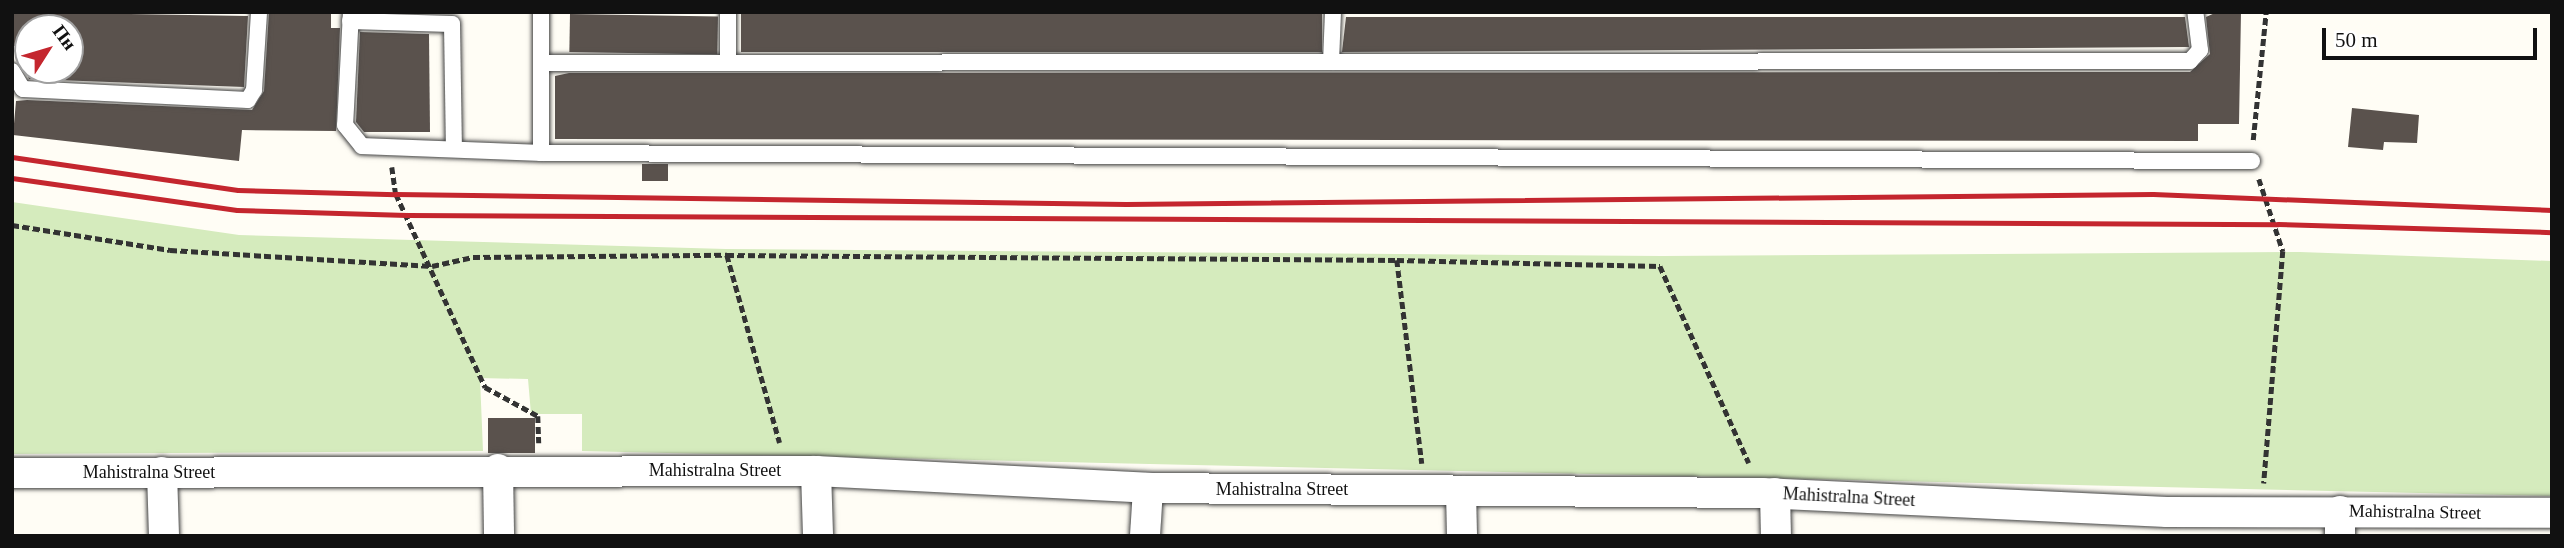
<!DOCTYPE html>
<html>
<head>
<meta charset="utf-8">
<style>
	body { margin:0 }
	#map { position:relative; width:2564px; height:548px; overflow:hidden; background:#fffdf5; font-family:Georgia,serif }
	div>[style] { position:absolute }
	.green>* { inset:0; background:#d5ebbd }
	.building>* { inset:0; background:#5a524d; transform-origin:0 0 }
	.path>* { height:4.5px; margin-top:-2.25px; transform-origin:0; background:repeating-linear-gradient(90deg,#333 0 7px,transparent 0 10.5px) }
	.roads { filter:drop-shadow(0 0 2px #444) drop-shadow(0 0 2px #444) }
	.service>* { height:16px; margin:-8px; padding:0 8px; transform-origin:8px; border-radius:8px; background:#fff }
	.minor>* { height:30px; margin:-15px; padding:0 15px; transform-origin:15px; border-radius:15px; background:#fff }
	.rail>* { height:5px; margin:-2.5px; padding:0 2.5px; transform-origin:2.5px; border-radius:2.5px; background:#c4262e }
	span { translate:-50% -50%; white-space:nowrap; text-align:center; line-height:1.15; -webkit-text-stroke:7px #fff; paint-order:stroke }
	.street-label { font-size:18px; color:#111 }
	.frame { position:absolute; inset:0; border:14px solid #111; pointer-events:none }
	.north { position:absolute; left:14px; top:14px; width:70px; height:70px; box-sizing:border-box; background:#fff; border:2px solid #a0a0a0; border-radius:50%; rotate:53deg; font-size:19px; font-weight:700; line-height:28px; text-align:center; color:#111 }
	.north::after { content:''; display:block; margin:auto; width:24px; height:32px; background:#c4262e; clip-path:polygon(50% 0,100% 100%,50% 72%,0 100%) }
	.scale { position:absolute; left:2322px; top:28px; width:215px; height:32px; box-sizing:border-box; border:4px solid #111; border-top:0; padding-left:9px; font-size:21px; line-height:24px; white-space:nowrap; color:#111; -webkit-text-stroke:5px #fff; paint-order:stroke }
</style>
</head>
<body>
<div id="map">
	<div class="green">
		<div style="clip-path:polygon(12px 202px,239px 235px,726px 249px,1662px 256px,2300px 252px,2552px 261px,2552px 496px,582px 451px,582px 414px,531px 414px,528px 379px,480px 378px,483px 451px,12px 454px)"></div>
	</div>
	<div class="building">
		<div style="clip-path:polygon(12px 12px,248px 16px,244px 87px,29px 79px,28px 76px,28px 62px,28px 70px,70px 70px,70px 28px,28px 28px,28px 46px,12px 46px)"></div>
		<div style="clip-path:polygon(269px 12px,331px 12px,331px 28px,340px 28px,336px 131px,242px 130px,239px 161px,13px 135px,16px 101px,27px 100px,252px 110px,264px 91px)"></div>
		<div style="clip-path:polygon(2217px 12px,2241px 12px,2239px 124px,2198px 124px,2198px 141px,555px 139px,555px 76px,569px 73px,2190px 72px,2210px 54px,2206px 17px)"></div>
		<div style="left:570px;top:14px;width:148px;height:38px;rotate:1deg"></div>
		<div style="left:741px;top:14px;width:581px;height:38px"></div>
		<div style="clip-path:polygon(1346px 17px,2185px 17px,2189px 47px,1342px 52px)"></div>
		<div style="clip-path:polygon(360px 32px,429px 34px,430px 132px,364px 132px,356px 122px)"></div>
		<div style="clip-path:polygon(2352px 108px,2419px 115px,2417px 143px,2384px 142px,2383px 150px,2348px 147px)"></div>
		<div style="left:642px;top:164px;width:26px;height:17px"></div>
		<div style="left:535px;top:418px;width:35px;height:47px;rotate:90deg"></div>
	</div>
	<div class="path">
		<div style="left:2253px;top:140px;width:129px;rotate:-84.2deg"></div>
		<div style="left:392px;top:167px;width:27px;rotate:82deg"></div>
		<div style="left:396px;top:194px;width:213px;rotate:65.2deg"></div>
		<div style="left:485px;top:387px;width:60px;rotate:28.7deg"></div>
		<div style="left:538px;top:416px;width:27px;rotate:88deg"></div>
		<div style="left:2259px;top:179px;width:76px;rotate:71.6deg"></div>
		<div style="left:2283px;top:251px;width:233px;rotate:94.7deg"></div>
		<div style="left:12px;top:225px;width:160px;rotate:9deg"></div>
		<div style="left:170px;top:250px;width:262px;rotate:3.5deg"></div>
		<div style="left:432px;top:266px;width:42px;rotate:-12.4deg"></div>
		<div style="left:473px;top:257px;width:254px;rotate:-0.5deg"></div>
		<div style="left:727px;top:255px;width:195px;rotate:74.3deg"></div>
		<div style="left:727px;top:255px;width:670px;rotate:0.43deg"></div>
		<div style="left:1397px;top:260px;width:205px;rotate:83deg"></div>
		<div style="left:1397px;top:260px;width:263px;rotate:1.3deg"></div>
		<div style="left:1660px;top:266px;width:216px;rotate:65.7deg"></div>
	</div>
	<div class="roads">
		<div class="service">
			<div style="left:351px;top:12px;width:113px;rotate:93deg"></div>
			<div style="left:345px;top:125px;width:27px;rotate:51deg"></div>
			<div style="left:362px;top:146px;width:179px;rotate:2.2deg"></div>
			<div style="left:541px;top:12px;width:141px;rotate:90deg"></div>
			<div style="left:541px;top:153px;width:1711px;rotate:0.27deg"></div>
			<div style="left:350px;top:21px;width:102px;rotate:1.7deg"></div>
			<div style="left:452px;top:24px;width:125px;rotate:89.1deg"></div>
			<div style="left:1331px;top:62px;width:50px;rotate:-87.7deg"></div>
			<div style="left:541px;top:63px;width:1649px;rotate:-0.07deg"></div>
			<div style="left:2190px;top:61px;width:15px;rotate:-48deg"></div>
			<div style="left:2200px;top:50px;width:38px;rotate:-97deg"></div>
			<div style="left:728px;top:63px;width:51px;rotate:-90deg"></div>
			<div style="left:12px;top:71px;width:21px;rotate:59deg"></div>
			<div style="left:23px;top:89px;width:225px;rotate:2.8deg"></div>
			<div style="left:248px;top:100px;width:12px;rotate:-59deg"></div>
			<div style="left:254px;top:90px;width:78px;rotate:-86.3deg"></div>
		</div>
		<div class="minor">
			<div style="left:498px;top:469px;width:67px;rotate:89.1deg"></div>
			<div style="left:816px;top:471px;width:65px;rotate:88.2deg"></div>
			<div style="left:162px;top:472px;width:64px;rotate:88.2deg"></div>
			<div style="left:12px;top:473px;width:804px;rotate:-0.14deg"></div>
			<div style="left:816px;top:471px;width:332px;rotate:2.9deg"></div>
			<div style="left:1148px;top:488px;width:614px;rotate:0.47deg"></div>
			<div style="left:1762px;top:493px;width:405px;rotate:2.7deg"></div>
			<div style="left:2167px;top:512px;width:385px;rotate:0.1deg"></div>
			<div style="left:1461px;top:491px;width:45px;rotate:88.7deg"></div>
			<div style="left:1775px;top:493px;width:43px;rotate:88.7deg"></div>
			<div style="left:1145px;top:536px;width:48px;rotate:-86.4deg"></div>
			<div style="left:2340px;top:536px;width:25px;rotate:-90deg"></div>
		</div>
	</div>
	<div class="rail">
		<div style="left:12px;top:157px;width:228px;rotate:8.3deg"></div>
		<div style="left:238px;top:190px;width:158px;rotate:1.5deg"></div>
		<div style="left:396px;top:194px;width:730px;rotate:0.78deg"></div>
		<div style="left:1126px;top:204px;width:1027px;rotate:-0.56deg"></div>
		<div style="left:2153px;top:194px;width:399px;rotate:2.3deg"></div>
		<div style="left:12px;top:178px;width:227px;rotate:8.1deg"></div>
		<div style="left:237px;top:210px;width:170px;rotate:1.7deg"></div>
		<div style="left:407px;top:215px;width:1871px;rotate:0.28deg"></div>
		<div style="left:2278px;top:224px;width:274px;rotate:1.7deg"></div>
	</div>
	<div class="street-label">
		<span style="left:715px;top:470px">Mahistralna Street</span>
		<span style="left:149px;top:472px">Mahistralna Street</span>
		<span style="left:1282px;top:489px">Mahistralna Street</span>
		<span style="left:1849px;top:497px;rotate:3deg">Mahistralna Street</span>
		<span style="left:2415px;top:512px;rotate:1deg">Mahistralna Street</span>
	</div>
	<div class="frame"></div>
	<div class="north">Пн</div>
	<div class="scale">50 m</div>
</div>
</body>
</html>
